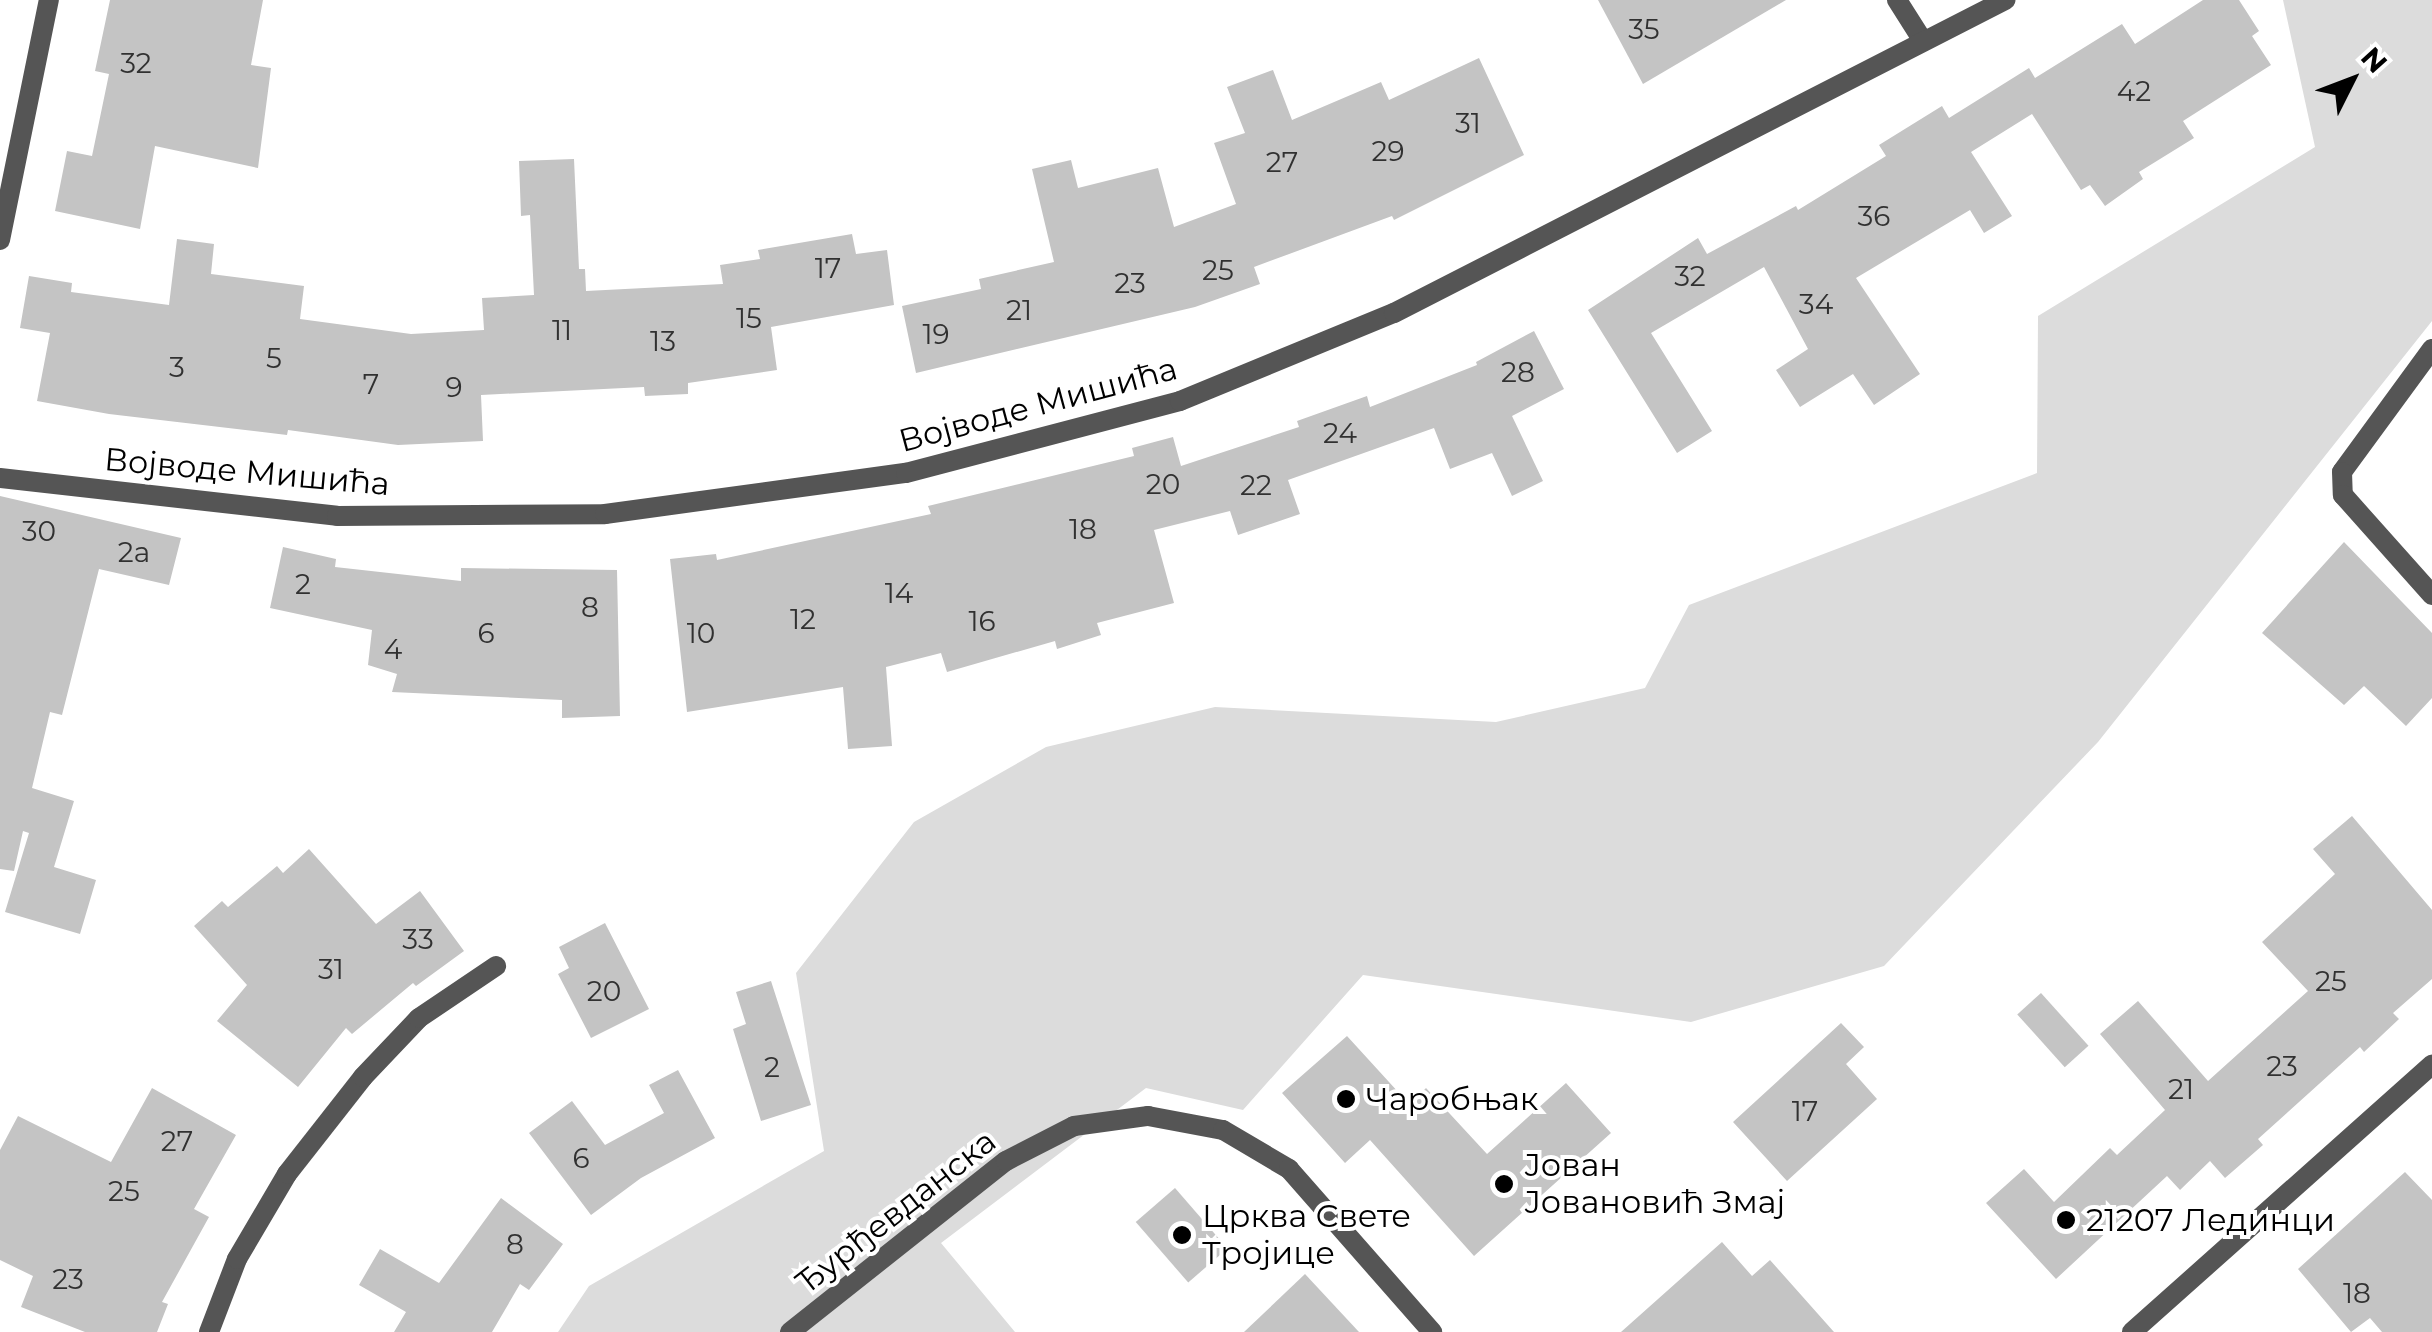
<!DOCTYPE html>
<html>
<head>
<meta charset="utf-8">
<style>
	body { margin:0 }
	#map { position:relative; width:2432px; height:1332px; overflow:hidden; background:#fff; font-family:Montserrat,sans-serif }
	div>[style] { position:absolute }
	.green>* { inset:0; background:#dcdcdc }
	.building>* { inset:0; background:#c4c4c4; transform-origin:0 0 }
	.street>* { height:20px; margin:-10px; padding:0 10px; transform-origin:10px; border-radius:10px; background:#555 }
	.dots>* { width:28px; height:28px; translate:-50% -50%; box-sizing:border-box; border:5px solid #fff; border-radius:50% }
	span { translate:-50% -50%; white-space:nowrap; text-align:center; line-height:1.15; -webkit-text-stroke:8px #fff; paint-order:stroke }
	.number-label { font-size:28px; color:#313131 }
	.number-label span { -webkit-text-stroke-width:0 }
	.street-label { font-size:32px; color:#000 }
	.poi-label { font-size:32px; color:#000 }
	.left { translate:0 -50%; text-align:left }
	.north { position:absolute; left:2302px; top:30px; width:100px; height:100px; -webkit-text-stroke:8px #fff; paint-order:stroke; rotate:48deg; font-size:28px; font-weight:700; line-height:40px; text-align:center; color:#000 }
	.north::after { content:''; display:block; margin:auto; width:35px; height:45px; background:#000; clip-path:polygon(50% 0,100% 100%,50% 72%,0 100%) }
</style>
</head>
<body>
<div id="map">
	<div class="green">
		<div style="clip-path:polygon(2283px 0,2432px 0,2432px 321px,2098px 742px,1884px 966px,1691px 1022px,1363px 975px,1243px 1110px,1146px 1088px,941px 1243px,1015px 1332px,558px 1332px,589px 1286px,824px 1151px,796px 973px,914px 822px,1046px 747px,1215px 707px,1496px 722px,1645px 688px,1689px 605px,2037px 473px,2038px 316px,2315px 147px)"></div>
	</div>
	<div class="building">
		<div style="clip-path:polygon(110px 0,263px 0,251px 65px,271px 68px,258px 168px,155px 146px,140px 229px,55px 211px,67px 151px,92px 156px,109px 74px,95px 71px)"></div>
		<div style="clip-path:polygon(1598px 0,1786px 0,1643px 84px)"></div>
		<div style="clip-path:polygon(2203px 0,2239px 0,2259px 31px,2252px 36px,2271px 65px,2183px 121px,2194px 138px,2139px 172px,2143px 179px,2105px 206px,2090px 185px,2081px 190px,2032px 114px,1971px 152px,2012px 216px,1984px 233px,1970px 210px,1856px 278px,1920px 374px,1874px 405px,1853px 374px,1800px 407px,1776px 370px,1808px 349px,1764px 267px,1651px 333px,1712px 431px,1677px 453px,1588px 310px,1698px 238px,1707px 254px,1796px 206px,1798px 210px,1886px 156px,1879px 145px,1942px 106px,1949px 118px,2029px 68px,2035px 78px,2122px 24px,2135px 44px)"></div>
		<div style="clip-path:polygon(1479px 58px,1524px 155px,1394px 220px,1392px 216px,1254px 267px,1260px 284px,1195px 307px,916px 373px,902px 306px,981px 289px,979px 279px,1054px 262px,1032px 169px,1071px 160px,1078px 188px,1158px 168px,1174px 227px,1236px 204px,1214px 143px,1245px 133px,1227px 87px,1273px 70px,1292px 120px,1381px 82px,1389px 100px)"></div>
		<div style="clip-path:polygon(574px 159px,579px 269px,585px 269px,586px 291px,723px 284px,720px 265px,760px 259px,758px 250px,852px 234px,856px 254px,887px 250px,894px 305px,771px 327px,777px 370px,688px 383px,688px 394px,645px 396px,644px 387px,481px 395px,483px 441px,398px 445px,288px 430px,287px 435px,109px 414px,37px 401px,50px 333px,20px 328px,29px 276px,72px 283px,71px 292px,169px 305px,177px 239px,214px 244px,211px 274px,304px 286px,300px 319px,411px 334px,484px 330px,482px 298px,534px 295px,530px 215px,521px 216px,519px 161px)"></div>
		<div style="clip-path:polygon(1534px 331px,1564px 389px,1512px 416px,1543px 481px,1512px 496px,1492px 453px,1450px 469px,1434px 428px,1288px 480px,1300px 514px,1238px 535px,1230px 511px,1154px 530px,1174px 603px,1097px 623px,1101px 635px,1057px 649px,1055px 641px,947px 672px,941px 653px,886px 667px,892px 746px,848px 749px,843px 687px,687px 712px,670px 559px,716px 554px,717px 560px,931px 514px,928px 506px,1134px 456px,1132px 448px,1173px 437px,1181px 466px,1299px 427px,1297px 421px,1367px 396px,1370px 407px,1477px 365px,1476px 362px)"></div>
		<div style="clip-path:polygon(0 496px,181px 538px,169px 585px,99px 569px,62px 715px,50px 712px,32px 788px,74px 801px,54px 867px,96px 880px,80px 934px,5px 912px,29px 833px,23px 831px,14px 871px,0 869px)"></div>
		<div style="clip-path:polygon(2344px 542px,2432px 633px,2432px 698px,2406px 726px,2364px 686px,2344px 705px,2262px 633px)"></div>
		<div style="clip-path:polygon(283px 547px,336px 559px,335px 567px,461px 581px,461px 568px,617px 570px,620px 716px,562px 718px,562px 700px,392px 692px,397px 674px,368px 665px,372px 630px,270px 608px)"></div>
		<div style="clip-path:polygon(2352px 816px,2432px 910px,2432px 979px,2393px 1013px,2399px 1019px,2364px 1052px,2360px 1047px,2258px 1139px,2263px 1145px,2225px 1178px,2210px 1161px,2180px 1190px,2167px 1176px,2056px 1279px,1986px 1203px,2024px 1169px,2054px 1202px,2110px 1148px,2117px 1155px,2165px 1110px,2100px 1034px,2138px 1001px,2208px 1081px,2308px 991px,2262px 942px,2335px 874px,2313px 849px)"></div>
		<div style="clip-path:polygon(309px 849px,376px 924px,420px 891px,464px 951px,416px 986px,413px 983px,352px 1034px,346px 1028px,298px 1087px,217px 1021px,247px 985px,194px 926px,222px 901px,228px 907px,277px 866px,283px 873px)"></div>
		<div style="clip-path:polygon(605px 923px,649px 1009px,591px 1038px,558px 974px,569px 968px,559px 947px)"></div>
		<div style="clip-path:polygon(771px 981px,811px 1105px,761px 1121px,733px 1029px,746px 1024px,736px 992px)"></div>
		<div style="left:2041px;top:993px;width:71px;height:32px;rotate:48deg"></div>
		<div style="clip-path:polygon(1841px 1023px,1864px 1047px,1846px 1064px,1877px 1099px,1787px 1181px,1733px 1122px)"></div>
		<div style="clip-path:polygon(1347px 1036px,1410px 1105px,1426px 1088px,1487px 1154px,1566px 1083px,1611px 1133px,1474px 1256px,1370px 1140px,1345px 1163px,1282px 1093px)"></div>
		<div style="clip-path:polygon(678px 1070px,715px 1138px,641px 1178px,591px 1215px,529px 1133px,572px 1101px,605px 1145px,664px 1113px,649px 1085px)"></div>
		<div style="clip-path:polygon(152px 1088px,236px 1135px,194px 1209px,209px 1217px,162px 1302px,168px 1304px,157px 1332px,85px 1332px,21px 1307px,33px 1276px,0 1260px,0 1150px,18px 1116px,111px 1162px)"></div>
		<div style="clip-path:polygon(2405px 1172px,2432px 1200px,2432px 1332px,2382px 1332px,2370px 1318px,2351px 1332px,2298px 1269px)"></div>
		<div style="left:1175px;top:1188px;width:80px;height:52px;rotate:49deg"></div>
		<div style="clip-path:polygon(501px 1198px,563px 1244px,529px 1290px,520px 1284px,492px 1332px,394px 1332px,406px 1312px,359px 1285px,380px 1249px,439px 1283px)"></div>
		<div style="clip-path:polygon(1722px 1242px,1752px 1276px,1770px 1260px,1834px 1332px,1621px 1332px)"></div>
		<div style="clip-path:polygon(1305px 1274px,1359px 1332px,1244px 1332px)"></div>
	</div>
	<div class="street">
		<div style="left:1897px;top:0;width:49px;rotate:57.6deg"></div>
		<div style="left:0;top:240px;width:245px;rotate:-78.5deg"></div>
		<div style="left:2432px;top:349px;width:152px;rotate:126.2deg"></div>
		<div style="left:2342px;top:472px;width:23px;rotate:88deg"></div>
		<div style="left:2343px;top:495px;width:134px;rotate:48.3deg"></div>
		<div style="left:0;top:478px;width:339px;rotate:6.4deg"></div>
		<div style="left:337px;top:516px;width:268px;rotate:-0.4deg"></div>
		<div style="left:605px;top:514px;width:304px;rotate:-7.8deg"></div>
		<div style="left:906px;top:473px;width:283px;rotate:-14.7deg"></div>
		<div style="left:1180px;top:401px;width:231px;rotate:-22.4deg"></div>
		<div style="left:1394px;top:313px;width:687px;rotate:-27.12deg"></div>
		<div style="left:209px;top:1332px;width:78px;rotate:-69deg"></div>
		<div style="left:237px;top:1259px;width:99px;rotate:-59.5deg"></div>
		<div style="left:287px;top:1174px;width:123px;rotate:-51.9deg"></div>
		<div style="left:363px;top:1077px;width:81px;rotate:-46.5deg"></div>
		<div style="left:419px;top:1018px;width:93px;rotate:-34deg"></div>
		<div style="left:790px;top:1332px;width:275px;rotate:-38.4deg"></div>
		<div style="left:1006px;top:1161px;width:76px;rotate:-27.2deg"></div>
		<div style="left:1074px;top:1126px;width:75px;rotate:-7.7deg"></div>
		<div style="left:1148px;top:1116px;width:76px;rotate:10.6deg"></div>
		<div style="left:1223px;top:1130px;width:77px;rotate:30.6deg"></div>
		<div style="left:1289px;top:1169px;width:217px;rotate:48.7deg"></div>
		<div style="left:2132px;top:1332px;width:402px;rotate:-41.7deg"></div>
	</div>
	<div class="dots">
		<div style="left:1346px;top:1099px;background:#000"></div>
		<div style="left:1504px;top:1184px;background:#000"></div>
		<div style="left:2066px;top:1220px;background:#000"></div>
		<div style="left:1182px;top:1235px;background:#000"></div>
	</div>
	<div class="number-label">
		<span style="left:1644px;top:29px">35</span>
		<span style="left:136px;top:63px">32</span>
		<span style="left:2134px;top:91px">42</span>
		<span style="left:1468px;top:123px">31</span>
		<span style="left:1388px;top:151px">29</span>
		<span style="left:1282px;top:162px">27</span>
		<span style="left:1874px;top:216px">36</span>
		<span style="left:828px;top:268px">17</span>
		<span style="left:1218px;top:270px">25</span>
		<span style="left:1690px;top:276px">32</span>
		<span style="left:1130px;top:283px">23</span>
		<span style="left:1816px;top:304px">34</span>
		<span style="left:1019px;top:310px">21</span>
		<span style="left:749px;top:318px">15</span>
		<span style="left:562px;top:330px">11</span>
		<span style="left:936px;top:334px">19</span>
		<span style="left:663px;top:341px">13</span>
		<span style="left:274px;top:358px">5</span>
		<span style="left:177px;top:367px">3</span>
		<span style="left:1518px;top:372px">28</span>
		<span style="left:371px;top:384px">7</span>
		<span style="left:454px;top:387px">9</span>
		<span style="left:1340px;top:433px">24</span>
		<span style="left:1163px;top:484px">20</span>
		<span style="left:1256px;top:485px">22</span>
		<span style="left:1083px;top:529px">18</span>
		<span style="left:39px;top:531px">30</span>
		<span style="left:134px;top:552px">2a</span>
		<span style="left:303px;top:584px">2</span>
		<span style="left:899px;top:593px">14</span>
		<span style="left:590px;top:607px">8</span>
		<span style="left:803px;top:619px">12</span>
		<span style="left:982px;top:621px">16</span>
		<span style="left:486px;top:633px">6</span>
		<span style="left:701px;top:633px">10</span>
		<span style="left:393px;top:649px">4</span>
		<span style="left:418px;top:939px">33</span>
		<span style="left:331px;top:969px">31</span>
		<span style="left:2331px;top:981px">25</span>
		<span style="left:604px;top:991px">20</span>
		<span style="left:2282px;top:1066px">23</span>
		<span style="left:772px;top:1067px">2</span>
		<span style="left:2181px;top:1089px">21</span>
		<span style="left:1805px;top:1111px">17</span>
		<span style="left:177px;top:1141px">27</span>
		<span style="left:581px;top:1158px">6</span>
		<span style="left:124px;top:1191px">25</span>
		<span style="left:515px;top:1244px">8</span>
		<span style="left:68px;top:1279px">23</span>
		<span style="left:2357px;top:1293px">18</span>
	</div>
	<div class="street-label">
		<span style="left:1038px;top:405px;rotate:-15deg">Војводе Мишића</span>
		<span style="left:247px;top:472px;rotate:5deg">Војводе Мишића</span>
		<span style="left:896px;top:1212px;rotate:-38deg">Ђурђевданска</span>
	</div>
	<div class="poi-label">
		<span class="left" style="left:1366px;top:1099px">Чаробњак</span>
		<span class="left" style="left:1524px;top:1184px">Јован<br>Јовановић Змај</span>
		<span class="left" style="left:1202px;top:1235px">Црква Свете<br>Тројице</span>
		<span class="left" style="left:2086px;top:1220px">21207 Лединци</span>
	</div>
	<div class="north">N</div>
</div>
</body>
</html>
